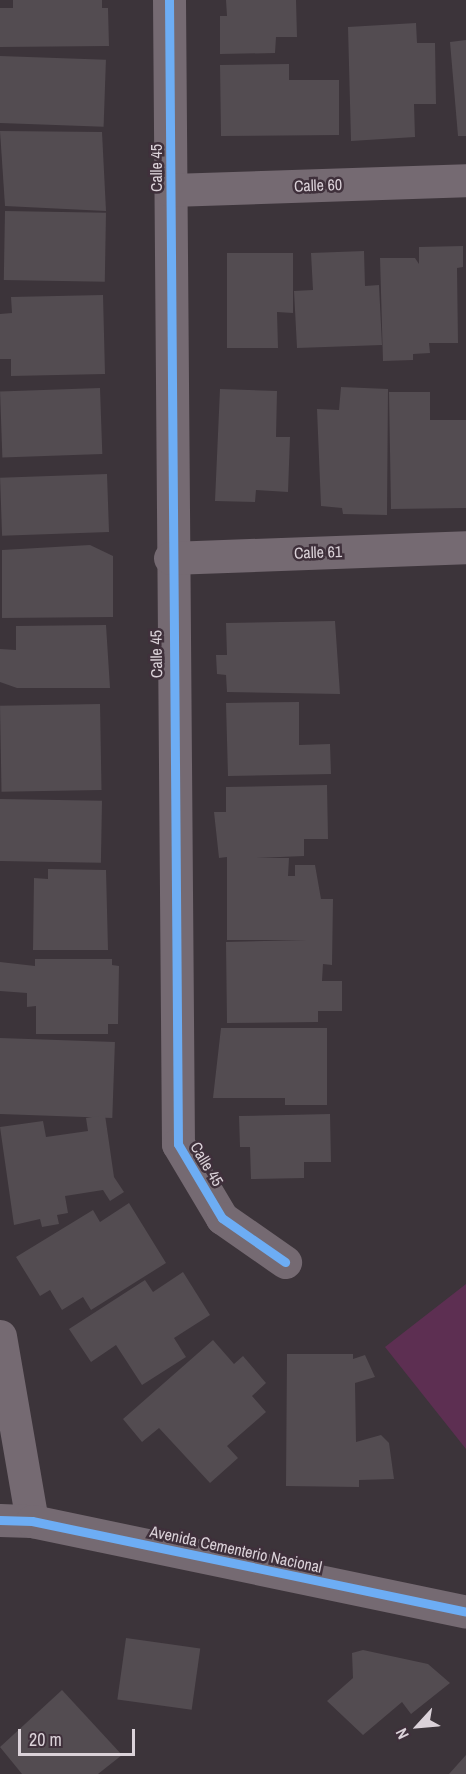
<!DOCTYPE html>
<html>
<head>
<meta charset="utf-8">
<style>
	body { margin:0 }
	#map { position:relative; width:466px; height:1774px; overflow:hidden; background:#3c343a; font-family:"Archivo Narrow",sans-serif }
	div>[style] { position:absolute }
	.green>* { inset:0; background:#5d2f52 }
	.building>* { inset:0; background:#534c51; transform-origin:0 0 }
	.minor>* { height:33px; margin:-16.5px; padding:0 16.5px; transform-origin:16.5px; border-radius:16.5px; background:#756a72 }
	.tertiary>* { height:33px; margin:-16.5px; padding:0 16.5px; transform-origin:16.5px; border-radius:16.5px; background:#756a72 }
	.cycleway>* { height:9px; margin:-4.5px; padding:0 4.5px; transform-origin:4.5px; border-radius:4.5px; background:#6dadf4 }
	span { translate:-50% -50%; white-space:nowrap; text-align:center; line-height:1.15; -webkit-text-stroke:5px #3f303b; paint-order:stroke }
	.street-label { font-size:16px; color:#dbd2d9 }
	.north { position:absolute; left:388px; top:1696px; width:60px; height:60px; -webkit-text-stroke:4px #3f303b; paint-order:stroke; rotate:244deg; font-size:16px; font-weight:700; line-height:24px; text-align:center; color:#dbd2d9 }
	.north::after { content:''; display:block; margin:auto; width:21px; height:27px; background:#dbd2d9; clip-path:polygon(50% 0,100% 100%,50% 72%,0 100%) }
	.scale { position:absolute; left:18px; top:1729px; width:117px; height:27px; box-sizing:border-box; border:3px solid #dbd2d9; border-top:0; padding-left:8px; font-size:18px; line-height:21px; white-space:nowrap; color:#dbd2d9; -webkit-text-stroke:4px #3f303b; paint-order:stroke }
</style>
</head>
<body>
<div id="map">
	<div class="green">
		<div style="clip-path:polygon(466px 1284px,466px 1449px,385px 1347px)"></div>
	</div>
	<div class="building">
		<div style="clip-path:polygon(13px 0,102px 0,102px 8px,108px 8px,109px 46px,0 47px,0 8px,13px 8px)"></div>
		<div style="clip-path:polygon(226px 0,296px 0,297px 37px,276px 37px,275px 53px,220px 54px,220px 16px,227px 16px)"></div>
		<div style="clip-path:polygon(416px 23px,417px 43px,435px 43px,436px 104px,414px 104px,415px 137px,351px 141px,348px 27px)"></div>
		<div style="clip-path:polygon(466px 40px,466px 136px,458px 136px,450px 42px)"></div>
		<div style="left:0;top:56px;width:106px;height:67px;rotate:2deg"></div>
		<div style="clip-path:polygon(289px 64px,289px 80px,339px 80px,339px 135px,221px 136px,220px 65px)"></div>
		<div style="clip-path:polygon(0 131px,102px 132px,106px 211px,5px 206px)"></div>
		<div style="left:5px;top:211px;width:101px;height:69px;rotate:1deg"></div>
		<div style="clip-path:polygon(463px 246px,463px 267px,457px 268px,458px 343px,429px 343px,430px 353px,413px 354px,413px 360px,383px 361px,380px 258px,415px 258px,419px 264px,419px 247px)"></div>
		<div style="clip-path:polygon(364px 251px,365px 286px,379px 285px,382px 345px,297px 348px,294px 291px,313px 290px,311px 253px)"></div>
		<div style="clip-path:polygon(227px 253px,293px 253px,293px 313px,277px 312px,278px 348px,227px 348px)"></div>
		<div style="clip-path:polygon(103px 295px,105px 374px,11px 376px,11px 359px,0 359px,0 314px,12px 313px,11px 297px)"></div>
		<div style="clip-path:polygon(341px 387px,388px 389px,387px 515px,343px 514px,342px 508px,321px 506px,317px 409px,339px 410px)"></div>
		<div style="left:100px;top:388px;width:66px;height:100px;rotate:88deg"></div>
		<div style="clip-path:polygon(220px 389px,277px 391px,276px 437px,290px 437px,288px 492px,256px 490px,255px 502px,215px 501px)"></div>
		<div style="clip-path:polygon(389px 392px,430px 392px,430px 420px,466px 420px,466px 508px,391px 509px)"></div>
		<div style="left:107px;top:474px;width:58px;height:107px;rotate:88deg"></div>
		<div style="clip-path:polygon(90px 545px,113px 556px,113px 617px,2px 618px,2px 550px)"></div>
		<div style="clip-path:polygon(335px 621px,340px 694px,227px 692px,226px 675px,217px 674px,216px 655px,227px 655px,226px 623px)"></div>
		<div style="clip-path:polygon(106px 625px,110px 688px,17px 688px,0 682px,0 649px,16px 650px,16px 626px)"></div>
		<div style="clip-path:polygon(299px 702px,299px 745px,330px 744px,331px 774px,228px 776px,226px 703px)"></div>
		<div style="left:100px;top:704px;width:86px;height:100px;rotate:89deg"></div>
		<div style="clip-path:polygon(327px 785px,328px 839px,304px 839px,304px 856px,256px 858px,289px 858px,288px 876px,295px 876px,295px 865px,315px 865px,321px 899px,333px 899px,332px 965px,323px 964px,322px 981px,342px 981px,342px 1011px,318px 1011px,318px 1022px,227px 1023px,226px 942px,307px 940px,227px 940px,227px 857px,219px 858px,214px 812px,226px 812px,226px 787px)"></div>
		<div style="left:0;top:799px;width:102px;height:62px;rotate:1deg"></div>
		<div style="clip-path:polygon(48px 869px,106px 870px,108px 950px,33px 950px,34px 878px,48px 879px)"></div>
		<div style="clip-path:polygon(35px 959px,112px 959px,112px 965px,119px 966px,118px 1024px,108px 1024px,108px 1034px,36px 1034px,36px 1006px,27px 1007px,27px 993px,0 991px,0 962px,35px 966px)"></div>
		<div style="clip-path:polygon(221px 1028px,327px 1028px,327px 1105px,285px 1105px,285px 1098px,213px 1098px)"></div>
		<div style="left:0;top:1038px;width:115px;height:76px;rotate:2deg"></div>
		<div style="clip-path:polygon(330px 1114px,331px 1162px,304px 1162px,304px 1178px,251px 1179px,250px 1147px,240px 1147px,239px 1116px)"></div>
		<div style="clip-path:polygon(105px 1115px,114px 1177px,124px 1192px,110px 1201px,103px 1190px,65px 1196px,68px 1213px,57px 1215px,59px 1224px,42px 1227px,40px 1219px,14px 1225px,0 1127px,43px 1121px,46px 1137px,88px 1131px,86px 1118px)"></div>
		<div style="clip-path:polygon(129px 1203px,166px 1263px,91px 1310px,83px 1297px,62px 1310px,50px 1290px,40px 1296px,16px 1257px,93px 1210px,100px 1222px)"></div>
		<div style="clip-path:polygon(183px 1272px,210px 1315px,174px 1338px,186px 1357px,142px 1385px,116px 1345px,91px 1362px,69px 1329px,145px 1280px,153px 1292px)"></div>
		<div style="clip-path:polygon(213px 1340px,234px 1364px,243px 1356px,266px 1383px,252px 1396px,266px 1412px,227px 1446px,238px 1458px,210px 1483px,159px 1428px,142px 1442px,123px 1419px)"></div>
		<div style="clip-path:polygon(287px 1354px,353px 1354px,353px 1359px,365px 1355px,375px 1377px,355px 1383px,356px 1442px,381px 1435px,389px 1443px,394px 1479px,359px 1480px,359px 1487px,286px 1486px)"></div>
		<div style="left:126px;top:1638px;width:75px;height:62px;rotate:8deg"></div>
		<div style="clip-path:polygon(363px 1650px,428px 1664px,450px 1683px,411px 1714px,402px 1702px,363px 1735px,327px 1701px,353px 1678px,352px 1653px)"></div>
		<div style="clip-path:polygon(62px 1690px,122px 1755px,98px 1774px,22px 1774px,0 1747px)"></div>
		<div style="clip-path:polygon(466px 1755px,466px 1774px,449px 1774px)"></div>
	</div>
	<div class="minor">
		<div style="left:169px;top:0;width:1144px;rotate:89.55deg"></div>
		<div style="left:178px;top:1144px;width:86px;rotate:59.3deg"></div>
		<div style="left:222px;top:1218px;width:77px;rotate:34.9deg"></div>
		<div style="left:171px;top:190px;width:295px;rotate:-1.9deg"></div>
		<div style="left:170px;top:558px;width:296px;rotate:-2.1deg"></div>
		<div style="left:0;top:1336px;width:188px;rotate:80.2deg"></div>
	</div>
	<div class="tertiary">
		<div style="left:0;top:1520px;width:32px;rotate:2deg"></div>
		<div style="left:32px;top:1521px;width:443px;rotate:11.8deg"></div>
	</div>
	<div class="cycleway">
		<div style="left:169px;top:0;width:1144px;rotate:89.55deg"></div>
		<div style="left:178px;top:1144px;width:86px;rotate:59.3deg"></div>
		<div style="left:222px;top:1218px;width:77px;rotate:34.9deg"></div>
		<div style="left:0;top:1520px;width:32px;rotate:2deg"></div>
		<div style="left:32px;top:1521px;width:443px;rotate:11.8deg"></div>
	</div>
	<div class="street-label">
		<span style="left:156px;top:168px;rotate:-90deg">Calle 45</span>
		<span style="left:318px;top:185px;rotate:-2deg">Calle 60</span>
		<span style="left:318px;top:552px;rotate:-2deg">Calle 61</span>
		<span style="left:156px;top:654px;rotate:-91deg">Calle 45</span>
		<span style="left:207px;top:1164px;rotate:59deg">Calle 45</span>
		<span style="left:236px;top:1549px;rotate:12deg">Avenida Cementerio Nacional</span>
	</div>
	<div class="north">N</div>
	<div class="scale">20 m</div>
</div>
</body>
</html>
